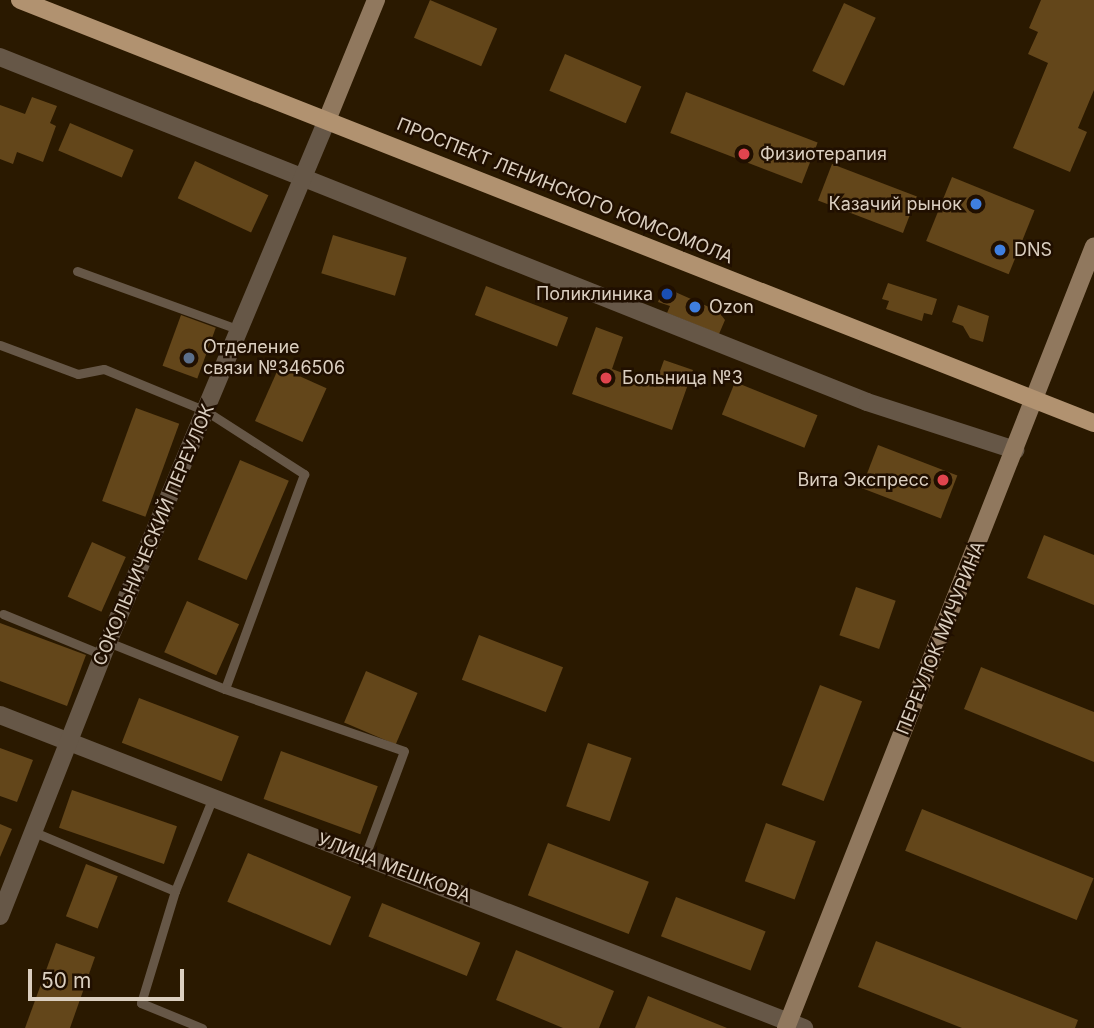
<!DOCTYPE html>
<html>
<head>
<meta charset="utf-8">
<style>
	body { margin:0 }
	#map { position:relative; width:1094px; height:1028px; overflow:hidden; background:#2a1900; font-family:Inter,sans-serif }
	div>[style] { position:absolute }
	.building>* { inset:0; background:#63461a; transform-origin:0 0 }
	.lane>* { height:9px; margin:-4.5px; padding:0 4.5px; transform-origin:4.5px; border-radius:4.5px; background:#665747 }
	.street>* { height:18px; margin:-9px; padding:0 9px; transform-origin:9px; border-radius:9px; background:#665747 }
	.secondary>* { height:18px; margin:-9px; padding:0 9px; transform-origin:9px; border-radius:9px; background:#90785e }
	.primary>* { height:18px; margin:-9px; padding:0 9px; transform-origin:9px; border-radius:9px; background:#b19270 }
	.dots>* { width:19px; height:19px; translate:-50% -50%; box-sizing:border-box; border:4px solid #200f00; border-radius:50% }
	span { translate:-50% -50%; white-space:nowrap; text-align:center; line-height:1.15; -webkit-text-stroke:5px #200f00; paint-order:stroke }
	.poi-label { font-size:18px; color:#dbcfc0 }
	.left { translate:0 -50%; text-align:left }
	.right { translate:-100% -50%; text-align:right }
	.street-label { font-size:18px; color:#dbcfc0 }
	.scale { position:absolute; left:28px; top:969px; width:156px; height:32px; box-sizing:border-box; border:4px solid #dbcfc0; border-top:0; padding-left:9px; font-size:21px; line-height:24px; white-space:nowrap; color:#dbcfc0; -webkit-text-stroke:5px #200f00; paint-order:stroke }
</style>
</head>
<body>
<div id="map">
	<div class="building">
		<div style="left:430px;top:0;width:73px;height:41px;rotate:23deg"></div>
		<div style="clip-path:polygon(1041px 0,1094px 0,1094px 90px,1078px 128px,1087px 132px,1070px 172px,1013px 148px,1048px 63px,1028px 54px,1038px 32px,1029px 28px)"></div>
		<div style="left:844px;top:3px;width:35px;height:75px;rotate:25deg"></div>
		<div style="left:565px;top:54px;width:83px;height:40px;rotate:23deg"></div>
		<div style="left:686px;top:92px;width:141px;height:44px;rotate:21deg"></div>
		<div style="clip-path:polygon(32px 97px,57px 106px,50px 123px,56px 126px,43px 162px,17px 152px,13px 164px,0 159px,0 105px,25px 114px)"></div>
		<div style="left:70px;top:123px;width:69px;height:30px;rotate:23deg"></div>
		<div style="left:195px;top:161px;width:81px;height:41px;rotate:25deg"></div>
		<div style="left:832px;top:164px;width:91px;height:39px;rotate:21deg"></div>
		<div style="left:952px;top:177px;width:89px;height:69px;rotate:22deg"></div>
		<div style="left:333px;top:235px;width:77px;height:40px;rotate:17deg"></div>
		<div style="clip-path:polygon(888px 283px,937px 299px,932px 315px,924px 313px,922px 321px,886px 309px,889px 301px,882px 299px)"></div>
		<div style="left:486px;top:286px;width:88px;height:31px;rotate:21deg"></div>
		<div style="clip-path:polygon(664px 287px,718px 311px,725px 320px,719px 334px,667px 313px,670px 306px,658px 302px)"></div>
		<div style="clip-path:polygon(958px 305px,989px 316px,983px 342px,970px 338px,963px 326px,952px 322px)"></div>
		<div style="left:181px;top:315px;width:37px;height:54px;rotate:20deg"></div>
		<div style="clip-path:polygon(596px 327px,623px 337px,612px 369px,655px 385px,664px 360px,693px 370px,672px 430px,572px 394px)"></div>
		<div style="left:279px;top:367px;width:52px;height:59px;rotate:24deg"></div>
		<div style="left:735px;top:382px;width:89px;height:35px;rotate:22deg"></div>
		<div style="left:136px;top:408px;width:46px;height:99px;rotate:20deg"></div>
		<div style="left:878px;top:445px;width:85px;height:46px;rotate:21deg"></div>
		<div style="left:240px;top:460px;width:53px;height:108px;rotate:23deg"></div>
		<div style="clip-path:polygon(1044px 535px,1094px 555px,1094px 605px,1027px 578px)"></div>
		<div style="left:92px;top:542px;width:37px;height:60px;rotate:24deg"></div>
		<div style="left:856px;top:587px;width:42px;height:51px;rotate:19deg"></div>
		<div style="left:187px;top:601px;width:57px;height:56px;rotate:24deg"></div>
		<div style="clip-path:polygon(0 623px,86px 655px,67px 706px,0 681px)"></div>
		<div style="left:479px;top:635px;width:90px;height:48px;rotate:21deg"></div>
		<div style="clip-path:polygon(981px 667px,1094px 712px,1094px 762px,964px 709px)"></div>
		<div style="left:366px;top:671px;width:56px;height:56px;rotate:23deg"></div>
		<div style="left:820px;top:685px;width:45px;height:107px;rotate:21deg"></div>
		<div style="left:139px;top:698px;width:107px;height:48px;rotate:21deg"></div>
		<div style="left:588px;top:743px;width:46px;height:67px;rotate:19deg"></div>
		<div style="clip-path:polygon(0 748px,33px 760px,17px 802px,0 796px)"></div>
		<div style="left:281px;top:751px;width:103px;height:51px;rotate:20deg"></div>
		<div style="left:72px;top:790px;width:111px;height:40px;rotate:19deg"></div>
		<div style="left:922px;top:809px;width:185px;height:45px;rotate:22deg"></div>
		<div style="left:766px;top:823px;width:53px;height:62px;rotate:20deg"></div>
		<div style="clip-path:polygon(0 824px,12px 829px,0 857px)"></div>
		<div style="left:548px;top:843px;width:108px;height:56px;rotate:21deg"></div>
		<div style="left:248px;top:853px;width:112px;height:53px;rotate:23deg"></div>
		<div style="left:86px;top:864px;width:34px;height:56px;rotate:21deg"></div>
		<div style="left:676px;top:897px;width:96px;height:42px;rotate:21deg"></div>
		<div style="left:382px;top:903px;width:106px;height:36px;rotate:22deg"></div>
		<div style="clip-path:polygon(876px 941px,1078px 1020px,1075px 1028px,962px 1028px,858px 987px)"></div>
		<div style="clip-path:polygon(56px 943px,95px 957px,70px 1028px,25px 1028px)"></div>
		<div style="clip-path:polygon(516px 950px,614px 991px,599px 1028px,563px 1028px,496px 1000px)"></div>
		<div style="clip-path:polygon(648px 996px,727px 1028px,635px 1028px)"></div>
	</div>
	<div class="lane">
		<div style="left:77px;top:271px;width:173px;rotate:19.9deg"></div>
		<div style="left:0;top:345px;width:83px;rotate:20.4deg"></div>
		<div style="left:78px;top:374px;width:26px;rotate:-11deg"></div>
		<div style="left:104px;top:369px;width:110px;rotate:22.4deg"></div>
		<div style="left:206px;top:411px;width:117px;rotate:32.7deg"></div>
		<div style="left:304px;top:474px;width:229px;rotate:110.2deg"></div>
		<div style="left:3px;top:614px;width:108px;rotate:22.3deg"></div>
		<div style="left:108px;top:642px;width:126px;rotate:21.9deg"></div>
		<div style="left:225px;top:689px;width:189px;rotate:19.1deg"></div>
		<div style="left:404px;top:751px;width:112px;rotate:110.4deg"></div>
		<div style="left:34px;top:832px;width:153px;rotate:22.7deg"></div>
		<div style="left:175px;top:891px;width:101px;rotate:-68deg"></div>
		<div style="left:175px;top:891px;width:117px;rotate:106.9deg"></div>
		<div style="left:141px;top:1003px;width:66px;rotate:22.3deg"></div>
	</div>
	<div class="street">
		<div style="left:0;top:57px;width:933px;rotate:21.7deg"></div>
		<div style="left:867px;top:402px;width:156px;rotate:18deg"></div>
		<div style="left:0;top:715px;width:863px;rotate:21.27deg"></div>
		<div style="left:0;top:916px;width:295px;rotate:-68.5deg"></div>
		<div style="left:108px;top:642px;width:566px;rotate:-67.24deg"></div>
	</div>
	<div class="secondary">
		<div style="left:327px;top:120px;width:130px;rotate:-67.8deg"></div>
		<div style="left:786px;top:1028px;width:840px;rotate:-68.5deg"></div>
	</div>
	<div class="primary">
		<div style="left:20px;top:0;width:1154px;rotate:21.5deg"></div>
	</div>
	<div class="dots">
		<div style="left:744px;top:154px;background:#e0444e"></div>
		<div style="left:976px;top:204px;background:#3f7fe0"></div>
		<div style="left:1000px;top:250px;background:#3f7fe0"></div>
		<div style="left:667px;top:294px;background:#1a4fb4"></div>
		<div style="left:695px;top:307px;background:#3f7fe0"></div>
		<div style="left:189px;top:358px;background:#5c6f8a"></div>
		<div style="left:606px;top:378px;background:#e0444e"></div>
		<div style="left:943px;top:480px;background:#e0444e"></div>
	</div>
	<div class="poi-label">
		<span class="left" style="left:760px;top:154px">Физиотерапия</span>
		<span class="right" style="left:962px;top:204px">Казачий рынок</span>
		<span class="left" style="left:1014px;top:250px">DNS</span>
		<span class="right" style="left:653px;top:294px">Поликлиника</span>
		<span class="left" style="left:709px;top:307px">Ozon</span>
		<span class="left" style="left:203px;top:358px">Отделение<br>связи №346506</span>
		<span class="left" style="left:622px;top:378px">Больница №3</span>
		<span class="right" style="left:929px;top:480px">Вита Экспресс</span>
	</div>
	<div class="street-label">
		<span style="left:565px;top:191px;rotate:22deg">ПРОСПЕКТ ЛЕНИНСКОГО КОМСОМОЛА</span>
		<span style="left:154px;top:535px;rotate:-67deg">СОКОЛЬНИЧЕСКИЙ ПЕРЕУЛОК</span>
		<span style="left:941px;top:638px;rotate:-68deg">ПЕРЕУЛОК МИЧУРИНА</span>
		<span style="left:394px;top:868px;rotate:21deg">УЛИЦА МЕШКОВА</span>
	</div>
	<div class="scale">50 m</div>
</div>
</body>
</html>
